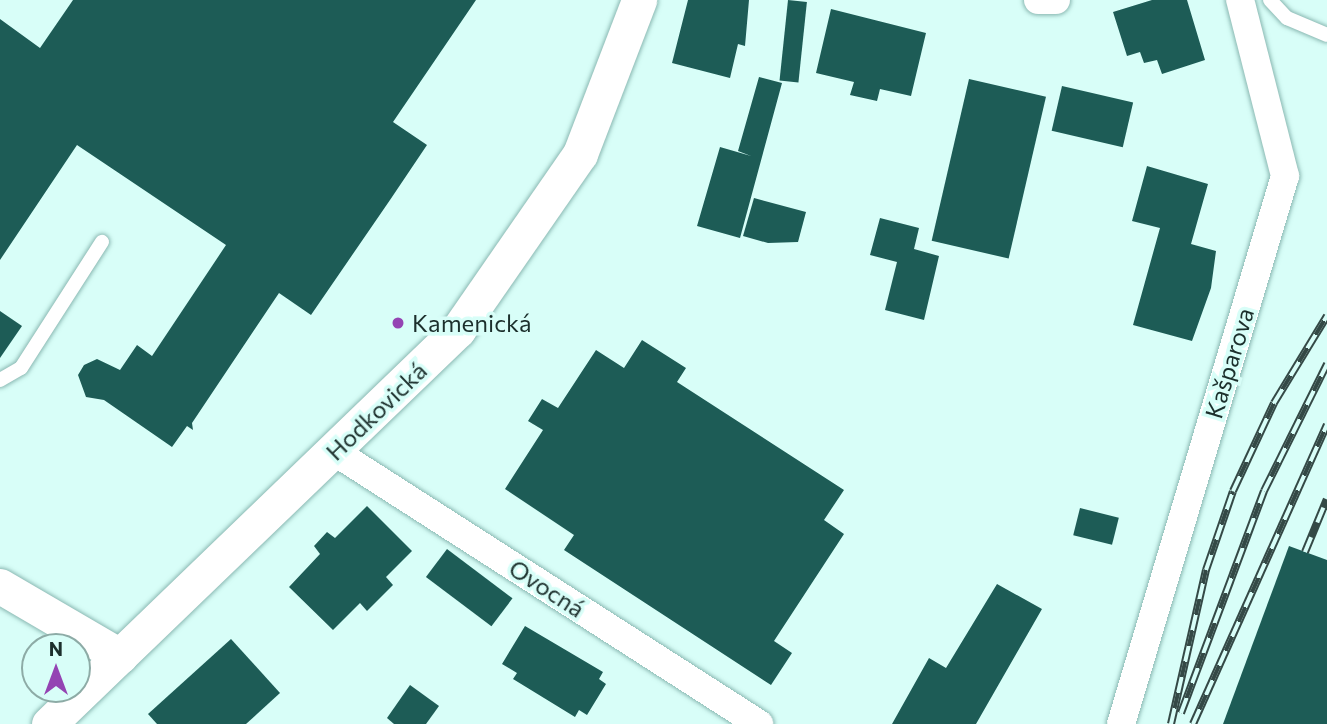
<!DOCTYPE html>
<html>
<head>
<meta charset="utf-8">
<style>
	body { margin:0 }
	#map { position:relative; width:1327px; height:724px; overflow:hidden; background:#d8fef8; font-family:Commissioner,sans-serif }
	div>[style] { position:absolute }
	.building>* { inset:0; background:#1d5c56; transform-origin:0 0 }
	.roads { filter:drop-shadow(0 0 2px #8ab8b2) drop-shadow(0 0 2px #8ab8b2) }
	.service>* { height:14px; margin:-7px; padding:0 7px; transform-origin:7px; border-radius:7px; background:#fff }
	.minor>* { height:28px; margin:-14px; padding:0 14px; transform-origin:14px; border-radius:14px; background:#fff }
	.tertiary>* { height:35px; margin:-17.5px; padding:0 17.5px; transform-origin:17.5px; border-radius:17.5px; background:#fff }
	.rail>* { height:8px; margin-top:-4px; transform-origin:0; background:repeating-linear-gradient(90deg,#d8fef8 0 16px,#344946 0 32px); box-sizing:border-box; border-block:2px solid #344946 }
	.dots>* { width:19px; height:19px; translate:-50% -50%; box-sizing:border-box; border:4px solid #d8fef8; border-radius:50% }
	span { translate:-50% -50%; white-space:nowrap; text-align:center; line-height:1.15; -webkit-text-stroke:7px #d8fef8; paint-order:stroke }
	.poi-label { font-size:24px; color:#1c2f2c }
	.left { translate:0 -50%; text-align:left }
	.street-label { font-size:24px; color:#1c2f2c }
	.north { position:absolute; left:21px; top:633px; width:70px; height:70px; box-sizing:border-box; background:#d8fef8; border:2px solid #8daba6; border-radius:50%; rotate:0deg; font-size:19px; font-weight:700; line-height:28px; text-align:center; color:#1c2f2c }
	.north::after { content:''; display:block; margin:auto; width:24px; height:32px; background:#9444b3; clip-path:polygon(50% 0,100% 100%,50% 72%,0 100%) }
</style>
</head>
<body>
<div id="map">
	<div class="building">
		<div style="clip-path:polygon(73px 0,476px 0,393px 122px,427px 145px,390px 200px,311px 315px,279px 293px,192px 423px,193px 430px,187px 426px,172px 447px,104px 400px,86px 397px,78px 375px,84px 365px,97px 359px,120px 370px,137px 345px,152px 356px,226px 245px,77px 145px,0 260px,0 19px,40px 48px)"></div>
		<div style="clip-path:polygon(688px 0,749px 0,745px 46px,738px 44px,730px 78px,672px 63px)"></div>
		<div style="left:788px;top:0;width:19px;height:81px;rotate:6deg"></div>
		<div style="clip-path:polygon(1152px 0,1187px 0,1205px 60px,1162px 74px,1157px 60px,1144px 63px,1140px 52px,1127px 56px,1113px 12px)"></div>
		<div style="clip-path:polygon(831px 9px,926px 33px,911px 96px,880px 89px,877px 101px,850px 95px,854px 82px,816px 73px)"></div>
		<div style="clip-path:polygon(759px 77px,782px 83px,740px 238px,697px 226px,720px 147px,751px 156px,738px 151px)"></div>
		<div style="left:969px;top:79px;width:79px;height:166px;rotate:13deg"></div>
		<div style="left:1062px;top:86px;width:73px;height:46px;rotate:13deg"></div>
		<div style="clip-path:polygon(1147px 166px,1208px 184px,1191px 244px,1216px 251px,1211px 288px,1192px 341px,1133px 325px,1160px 228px,1132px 221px)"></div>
		<div style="clip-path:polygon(754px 198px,806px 212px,798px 242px,768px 243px,743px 236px)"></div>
		<div style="clip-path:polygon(880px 218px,919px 228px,914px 249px,939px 256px,924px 320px,885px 310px,897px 262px,870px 255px)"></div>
		<div style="clip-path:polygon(0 311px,22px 326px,0 358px)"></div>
		<div style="clip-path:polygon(642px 340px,686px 368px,677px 382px,844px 490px,824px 520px,844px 534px,774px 641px,792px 653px,771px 685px,564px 550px,574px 535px,505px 489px,543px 430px,528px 421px,542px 399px,558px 408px,596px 350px,624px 368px)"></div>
		<div style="clip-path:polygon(367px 506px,412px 551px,386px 577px,393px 585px,367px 611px,360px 603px,333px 630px,289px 587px,320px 554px,314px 546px,327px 532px,335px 538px)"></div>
		<div style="left:1080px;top:508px;width:40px;height:28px;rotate:14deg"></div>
		<div style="clip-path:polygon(1289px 546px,1327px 560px,1327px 724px,1223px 724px)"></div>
		<div style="left:447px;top:549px;width:82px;height:35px;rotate:37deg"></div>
		<div style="clip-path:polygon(997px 584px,1042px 609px,976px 724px,892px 724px,929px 658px,946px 668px)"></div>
		<div style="clip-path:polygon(525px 626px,603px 672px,599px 679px,606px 684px,587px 715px,579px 710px,575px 717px,513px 679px,517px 673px,502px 664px)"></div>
		<div style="clip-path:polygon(231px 639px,280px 693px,246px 724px,157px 724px,148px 714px)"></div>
		<div style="clip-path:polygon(410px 685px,439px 706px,426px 724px,394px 724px,387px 718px)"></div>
	</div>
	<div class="roads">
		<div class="service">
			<div style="left:1270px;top:0;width:25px;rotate:47deg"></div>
			<div style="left:1287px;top:18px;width:43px;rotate:23deg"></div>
			<div style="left:0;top:380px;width:24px;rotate:-30deg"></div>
			<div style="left:21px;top:368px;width:150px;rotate:-57.3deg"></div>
		</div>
		<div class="minor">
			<div style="left:1038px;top:0;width:18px"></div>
			<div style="left:335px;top:452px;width:504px;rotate:32.68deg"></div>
			<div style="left:1121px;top:724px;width:572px;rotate:-73.34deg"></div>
			<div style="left:1285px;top:176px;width:182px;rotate:-104.3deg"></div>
		</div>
		<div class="tertiary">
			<div style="left:0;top:586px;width:139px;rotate:30.3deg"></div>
			<div style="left:49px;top:724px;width:568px;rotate:-43.93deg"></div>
			<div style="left:458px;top:330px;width:214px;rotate:-55.3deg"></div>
			<div style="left:580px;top:154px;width:165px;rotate:-69deg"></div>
		</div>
	</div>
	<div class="rail">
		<div style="left:1305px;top:552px;width:57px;rotate:-67.5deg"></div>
		<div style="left:1181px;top:713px;width:237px;rotate:-69.5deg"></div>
		<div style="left:1264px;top:491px;width:142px;rotate:-63.6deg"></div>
		<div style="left:1171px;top:724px;width:158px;rotate:-77.2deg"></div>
		<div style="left:1206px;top:570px;width:83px;rotate:-71.1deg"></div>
		<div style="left:1233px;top:491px;width:97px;rotate:-65deg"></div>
		<div style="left:1274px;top:403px;width:102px;rotate:-58.7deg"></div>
		<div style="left:1193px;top:724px;width:328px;rotate:-65.9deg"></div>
	</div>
	<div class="dots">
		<div style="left:398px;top:323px;background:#9444b3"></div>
	</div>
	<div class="poi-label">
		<span class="left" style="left:412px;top:323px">Kamenická</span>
	</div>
	<div class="street-label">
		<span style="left:1229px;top:363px;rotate:-73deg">Kašparova</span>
		<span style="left:376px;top:411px;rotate:-44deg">Hodkovická</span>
		<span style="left:547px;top:588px;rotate:33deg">Ovocná</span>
	</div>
	<div class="north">N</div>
</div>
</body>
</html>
